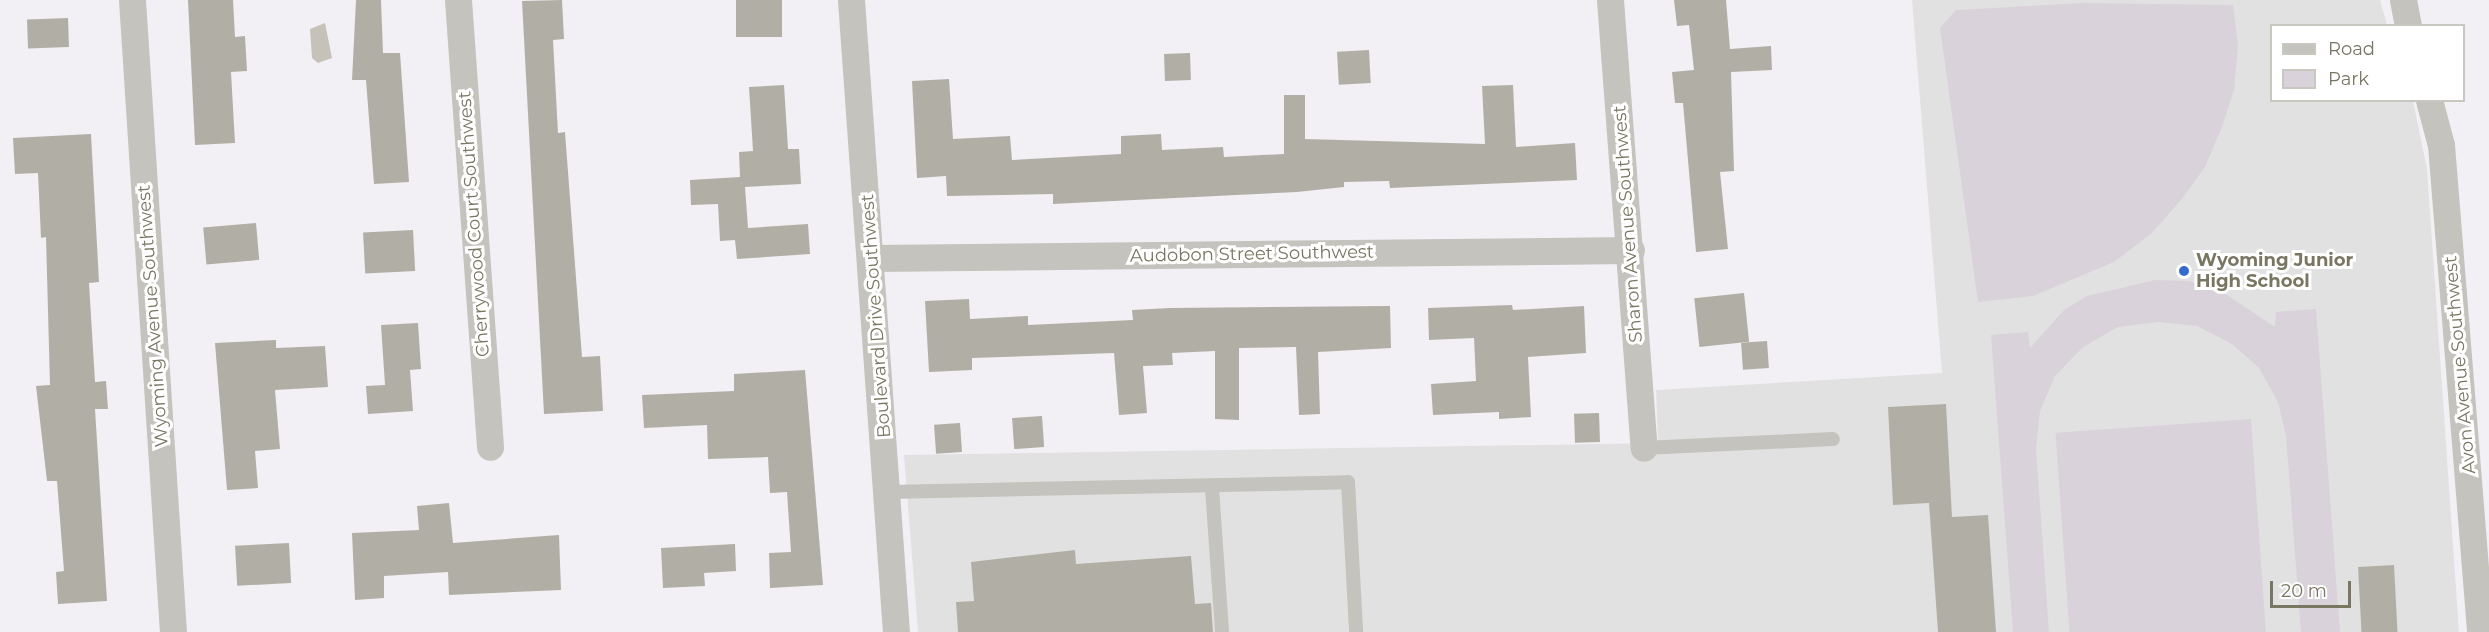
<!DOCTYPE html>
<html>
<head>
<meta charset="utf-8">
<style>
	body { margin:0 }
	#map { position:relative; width:2489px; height:632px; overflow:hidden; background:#f2f0f4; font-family:Montserrat,sans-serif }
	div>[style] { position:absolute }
	.built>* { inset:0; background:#e2e1e1 }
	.green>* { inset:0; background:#dad2da; transform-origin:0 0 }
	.water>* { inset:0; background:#c7c2b9 }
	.building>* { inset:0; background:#b1afa5; transform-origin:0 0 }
	.lane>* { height:14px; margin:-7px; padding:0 7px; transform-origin:7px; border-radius:7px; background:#c4c3bd }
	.street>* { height:27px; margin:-13.5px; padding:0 13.5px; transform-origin:13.5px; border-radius:13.5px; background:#c4c3bd }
	.dots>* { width:16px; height:16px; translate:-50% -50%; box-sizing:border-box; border:3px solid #fff; border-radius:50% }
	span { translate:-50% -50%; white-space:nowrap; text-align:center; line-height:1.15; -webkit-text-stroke:6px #fff; paint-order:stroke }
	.street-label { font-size:18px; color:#797662 }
	.poi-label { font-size:18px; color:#797662; font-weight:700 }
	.left { translate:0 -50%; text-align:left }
	.legend { position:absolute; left:2270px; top:24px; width:195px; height:78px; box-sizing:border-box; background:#fff; border:2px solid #c9c8c0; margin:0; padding:8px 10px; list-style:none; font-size:18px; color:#797662 }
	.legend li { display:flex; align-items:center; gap:12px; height:30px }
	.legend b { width:30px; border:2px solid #c9c8c0 }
	.scale { position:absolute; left:2270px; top:581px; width:81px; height:27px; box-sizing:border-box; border:3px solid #797662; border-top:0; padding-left:8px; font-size:18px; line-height:21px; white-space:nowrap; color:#797662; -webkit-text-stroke:4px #fff; paint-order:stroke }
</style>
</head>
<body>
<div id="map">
	<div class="built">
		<div style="clip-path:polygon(1912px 0,2380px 0,2387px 25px,2272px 26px,2272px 100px,2413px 101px,2427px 169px,2459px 632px,918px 632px,904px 455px,1658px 443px,1656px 390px,1942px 373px)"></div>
	</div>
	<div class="green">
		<div style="clip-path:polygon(2083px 3px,2233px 5px,2238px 46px,2234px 90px,2222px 127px,2205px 167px,2181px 200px,2151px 234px,2114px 262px,2033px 296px,1978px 302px,1940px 28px,1956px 10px)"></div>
		<div style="clip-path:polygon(2155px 280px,2190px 281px,2224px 293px,2275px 327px,2276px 312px,2316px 309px,2340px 632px,2301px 632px,2286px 436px,2278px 402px,2259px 368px,2232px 344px,2197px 326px,2158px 322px,2118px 327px,2083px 347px,2055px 376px,2040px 411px,2036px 448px,2049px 632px,2013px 632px,1991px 335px,2028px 332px,2030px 348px,2064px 310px,2087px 296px)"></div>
		<div style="left:2251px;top:419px;width:214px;height:196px;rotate:86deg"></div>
	</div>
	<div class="water">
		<div style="clip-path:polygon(325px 23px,332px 58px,318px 63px,312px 58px,310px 29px)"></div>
	</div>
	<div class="building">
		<div style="clip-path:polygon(188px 0,233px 0,235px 37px,245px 36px,247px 71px,231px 72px,235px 143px,195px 145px)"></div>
		<div style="clip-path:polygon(356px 0,381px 0,383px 53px,400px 53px,409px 182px,374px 184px,366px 80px,352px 80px)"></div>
		<div style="clip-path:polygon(562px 0,564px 39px,553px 40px,558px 133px,565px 132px,582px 357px,600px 356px,603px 411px,544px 414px,522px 1px)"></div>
		<div style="left:736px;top:0;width:46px;height:37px"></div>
		<div style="clip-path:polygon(1674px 0,1726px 0,1730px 49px,1771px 46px,1772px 70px,1731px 72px,1734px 171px,1720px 172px,1728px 249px,1696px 252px,1683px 103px,1675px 103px,1672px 72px,1694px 70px,1689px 25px,1677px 26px)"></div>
		<div style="left:68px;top:18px;width:29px;height:41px;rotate:88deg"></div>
		<div style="left:1369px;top:50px;width:33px;height:32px;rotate:87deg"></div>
		<div style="left:1190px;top:53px;width:27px;height:26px;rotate:88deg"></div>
		<div style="clip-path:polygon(949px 79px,953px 139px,1010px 136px,1012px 160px,1121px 154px,1121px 136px,1161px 134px,1162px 150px,1223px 147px,1224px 157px,1284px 154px,1284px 95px,1305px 95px,1305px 139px,1485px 144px,1482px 86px,1513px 85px,1516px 147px,1575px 143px,1577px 180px,1390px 188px,1389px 181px,1344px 182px,1344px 187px,1297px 192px,1053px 204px,1053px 194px,947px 196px,946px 176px,917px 178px,912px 81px)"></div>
		<div style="clip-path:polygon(784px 85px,788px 149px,799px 149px,801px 184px,745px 187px,748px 228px,808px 224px,810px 254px,737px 259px,735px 240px,720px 241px,718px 204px,691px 205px,690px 180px,740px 177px,739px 152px,753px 151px,749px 87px)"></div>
		<div style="clip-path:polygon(91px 134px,99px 282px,89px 283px,95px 382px,106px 381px,108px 409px,95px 409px,107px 601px,58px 604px,56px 572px,64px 571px,57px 481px,47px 481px,36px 386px,50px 385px,46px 237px,41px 238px,38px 173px,15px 174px,13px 138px)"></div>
		<div style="left:256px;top:223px;width:37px;height:53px;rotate:85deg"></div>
		<div style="left:413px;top:230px;width:41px;height:50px;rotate:87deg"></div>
		<div style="left:1744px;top:293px;width:49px;height:50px;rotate:84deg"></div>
		<div style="clip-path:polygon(969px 299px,970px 319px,1028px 316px,1028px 325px,1133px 320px,1132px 310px,1170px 308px,1390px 306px,1391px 348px,1318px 352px,1320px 414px,1299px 415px,1296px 347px,1239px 348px,1239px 420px,1215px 419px,1215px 351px,1172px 353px,1173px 365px,1143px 366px,1147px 413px,1119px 415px,1114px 353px,972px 358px,972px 370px,929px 372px,925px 301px)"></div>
		<div style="clip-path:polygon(1512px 305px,1513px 310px,1584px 306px,1586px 353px,1528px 357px,1531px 417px,1499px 419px,1499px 412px,1433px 415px,1431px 384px,1476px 381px,1474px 338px,1429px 340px,1428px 308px)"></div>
		<div style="clip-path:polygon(418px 323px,421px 369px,410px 370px,413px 411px,368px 414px,366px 386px,385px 385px,381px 325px)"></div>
		<div style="clip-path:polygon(276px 340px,276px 348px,325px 346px,328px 387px,275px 390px,280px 449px,255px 451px,258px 488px,227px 490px,215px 343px)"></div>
		<div style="left:1767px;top:341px;width:27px;height:26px;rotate:86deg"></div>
		<div style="clip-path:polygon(805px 370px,823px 585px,770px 588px,769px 553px,791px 552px,787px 492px,770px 493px,768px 457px,708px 459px,707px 425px,644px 428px,642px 395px,734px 391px,734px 374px)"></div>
		<div style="clip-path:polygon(1946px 404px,1952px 517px,1988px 515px,1996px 632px,1938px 632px,1929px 503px,1893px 505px,1888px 407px)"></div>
		<div style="left:1599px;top:413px;width:29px;height:25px;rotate:88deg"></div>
		<div style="left:1042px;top:416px;width:31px;height:30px;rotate:86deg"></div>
		<div style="left:960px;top:423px;width:29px;height:26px;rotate:86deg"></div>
		<div style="clip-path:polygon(449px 503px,453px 543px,559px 535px,561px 590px,449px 595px,448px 572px,384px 576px,384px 598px,355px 600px,352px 533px,419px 530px,417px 506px)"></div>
		<div style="left:289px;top:543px;width:40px;height:54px;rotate:87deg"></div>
		<div style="clip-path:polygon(735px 544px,736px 571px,704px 573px,705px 586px,663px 588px,661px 548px)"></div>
		<div style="clip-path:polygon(1075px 550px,1076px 564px,1191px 556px,1195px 604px,1211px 603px,1213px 632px,958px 632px,956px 602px,974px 601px,971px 562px)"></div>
		<div style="left:2394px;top:565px;width:67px;height:36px;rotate:87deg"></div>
	</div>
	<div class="lane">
		<div style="left:1644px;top:448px;width:189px;rotate:-2.7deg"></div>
		<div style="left:1212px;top:488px;width:144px;rotate:86deg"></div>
		<div style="left:888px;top:492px;width:460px;rotate:-1.2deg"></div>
		<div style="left:1348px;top:482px;width:150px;rotate:86.9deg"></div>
	</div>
	<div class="street">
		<div style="left:132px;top:0;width:633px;rotate:86.29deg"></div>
		<div style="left:458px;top:0;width:448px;rotate:85.9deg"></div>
		<div style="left:851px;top:0;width:634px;rotate:85.93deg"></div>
		<div style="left:1610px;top:0;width:449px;rotate:85.7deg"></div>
		<div style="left:2403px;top:0;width:26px;rotate:79deg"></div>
		<div style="left:2429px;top:100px;width:47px;rotate:75.1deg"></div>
		<div style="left:2441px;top:145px;width:489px;rotate:85.4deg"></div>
		<div style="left:873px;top:258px;width:758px;rotate:-0.6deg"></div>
	</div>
	<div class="dots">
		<div style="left:2184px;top:271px;background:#366bce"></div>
	</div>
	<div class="street-label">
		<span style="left:474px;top:224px;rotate:-94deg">Cherrywood Court Southwest</span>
		<span style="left:1628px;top:224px;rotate:-94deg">Sharon Avenue Southwest</span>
		<span style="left:1252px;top:254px;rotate:-1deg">Audobon Street Southwest</span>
		<span style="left:153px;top:316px;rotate:-94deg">Wyoming Avenue Southwest</span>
		<span style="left:876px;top:316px;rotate:-94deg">Boulevard Drive Southwest</span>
		<span style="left:2460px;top:365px;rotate:-95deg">Avon Avenue Southwest</span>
	</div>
	<div class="poi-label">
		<span class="left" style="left:2196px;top:271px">Wyoming Junior<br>High School</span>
	</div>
	<ul class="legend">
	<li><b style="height:8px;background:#c4c3bd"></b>Road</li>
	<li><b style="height:16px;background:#dad2da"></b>Park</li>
	</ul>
	<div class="scale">20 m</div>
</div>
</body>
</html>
